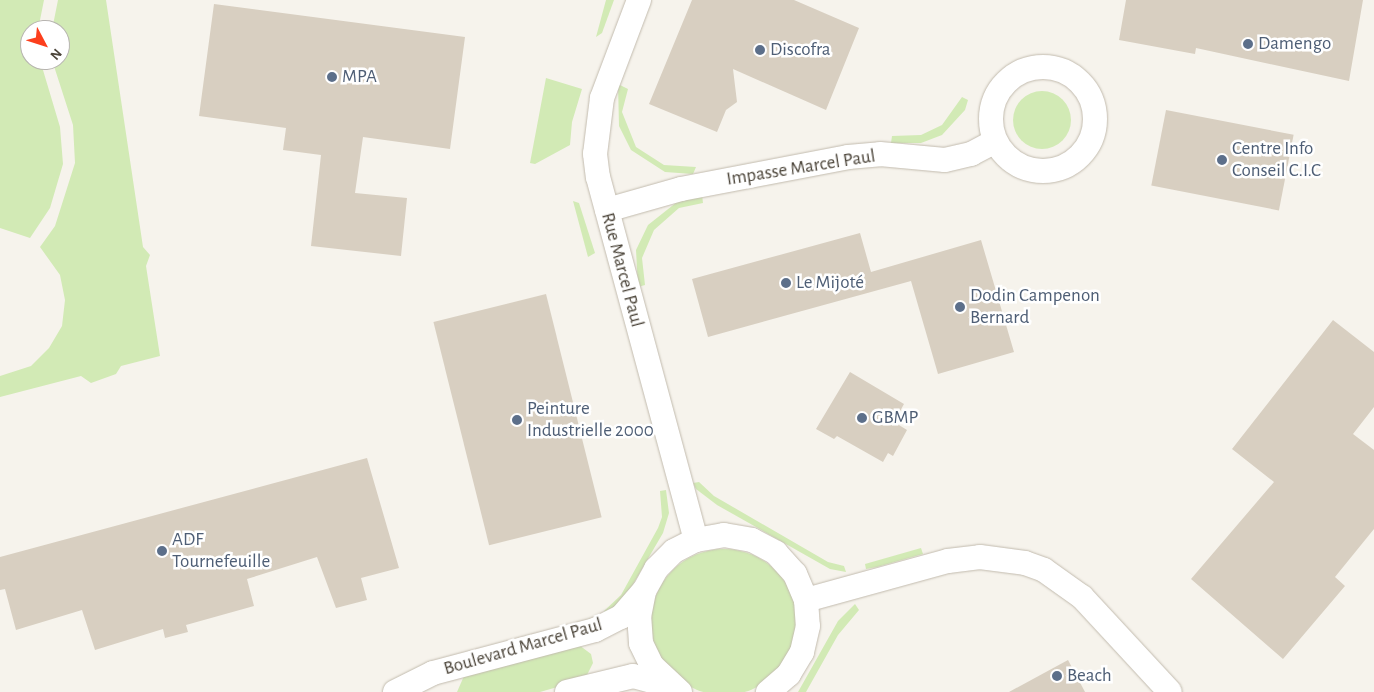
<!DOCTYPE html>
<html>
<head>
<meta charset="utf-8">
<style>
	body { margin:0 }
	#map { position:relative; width:1374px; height:692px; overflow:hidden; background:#f6f3ec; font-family:"Alegreya Sans",sans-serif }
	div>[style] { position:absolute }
	.green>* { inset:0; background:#d2eab5 }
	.round { border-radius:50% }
	.building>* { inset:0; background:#d8cfc1; transform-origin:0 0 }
	.roads { filter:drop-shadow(0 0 1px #c2bbae) drop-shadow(0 0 1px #c2bbae) }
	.street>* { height:24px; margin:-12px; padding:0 12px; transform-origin:12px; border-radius:12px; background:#fff }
	.street>.ring { margin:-12px; padding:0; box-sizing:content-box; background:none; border:24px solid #fff; border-radius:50% }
	.dots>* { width:14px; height:14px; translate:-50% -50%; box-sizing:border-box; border:2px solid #fff; border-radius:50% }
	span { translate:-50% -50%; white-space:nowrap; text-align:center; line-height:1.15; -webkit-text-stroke:5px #fff; paint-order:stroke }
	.service-label { font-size:19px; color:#4e5e75 }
	.left { translate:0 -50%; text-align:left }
	.street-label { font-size:19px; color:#4b4439 }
	.north { position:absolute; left:20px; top:20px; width:50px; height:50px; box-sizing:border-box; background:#fff; border:1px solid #b7b4b0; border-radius:50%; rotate:130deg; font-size:14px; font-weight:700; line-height:20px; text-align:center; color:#4b4439 }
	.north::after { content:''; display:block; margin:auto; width:18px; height:22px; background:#fc3f1d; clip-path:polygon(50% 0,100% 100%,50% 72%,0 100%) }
</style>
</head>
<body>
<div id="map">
	<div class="green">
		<div style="clip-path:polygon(0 0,44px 0,38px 30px,30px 30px,30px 60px,40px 60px,60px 127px,63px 164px,50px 208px,30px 238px,0 228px)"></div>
		<div style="clip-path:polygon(58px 0,106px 0,143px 247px,150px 255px,146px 266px,160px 356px,121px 366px,116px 374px,91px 383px,81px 376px,0 397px,0 376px,31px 366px,49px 348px,62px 326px,65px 300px,60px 275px,40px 247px,55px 226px,75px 163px,73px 125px,52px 60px,60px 60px,60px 30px,52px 30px)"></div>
		<div style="clip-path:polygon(606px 0,614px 0,602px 33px,596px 37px)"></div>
		<div style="clip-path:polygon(546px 78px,582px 89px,572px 122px,570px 145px,535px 164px,530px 163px)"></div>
		<div style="clip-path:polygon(618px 84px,628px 89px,622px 112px,636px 147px,664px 165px,696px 167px,693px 174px,665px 172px,631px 150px,619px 126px)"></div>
		<div class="round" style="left:1013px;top:91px;width:58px;height:58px"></div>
		<div style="clip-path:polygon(962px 97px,968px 100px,965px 110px,942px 135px,921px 143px,891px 143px,892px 136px,921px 135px,942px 125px)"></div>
		<div style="clip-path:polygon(702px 195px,703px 203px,679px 208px,654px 230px,642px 258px,645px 285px,638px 287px,636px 250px,648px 225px,677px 202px)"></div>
		<div style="clip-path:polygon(573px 201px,579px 203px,595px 253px,588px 257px)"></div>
		<div style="clip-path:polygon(699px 482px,714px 496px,828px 562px,844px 566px,846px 572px,830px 569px,717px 505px,696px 489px,693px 483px)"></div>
		<div style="clip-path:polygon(666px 490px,669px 513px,663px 533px,625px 598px,606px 617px,604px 611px,621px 595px,658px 528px,662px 517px,660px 491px)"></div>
		<div style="clip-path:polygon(921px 548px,923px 554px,877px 567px,866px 569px,865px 564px)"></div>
		<div class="round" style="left:651px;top:549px;width:146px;height:146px"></div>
		<div style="clip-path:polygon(855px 604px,859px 610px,838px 635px,806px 692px,798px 692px,838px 621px)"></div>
		<div style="clip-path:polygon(579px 645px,591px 654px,593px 663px,585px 679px,540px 692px,457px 692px,464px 676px)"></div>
	</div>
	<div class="building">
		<div style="clip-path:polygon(692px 0,794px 0,859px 28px,826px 110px,733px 69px,737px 102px,726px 110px,717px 132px,649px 104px)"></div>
		<div style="clip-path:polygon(1126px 0,1363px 0,1349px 81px,1196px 48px,1195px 54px,1119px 40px)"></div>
		<div style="clip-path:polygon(214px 4px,465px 37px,450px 149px,363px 137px,355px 193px,407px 198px,401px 256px,311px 246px,321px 155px,283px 150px,286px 128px,199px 116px)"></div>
		<div style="left:1166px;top:110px;width:130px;height:77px;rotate:11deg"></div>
		<div style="clip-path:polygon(860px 233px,871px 272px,981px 240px,1014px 352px,938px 374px,911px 281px,708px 337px,692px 279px)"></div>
		<div style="left:546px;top:294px;width:230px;height:116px;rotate:76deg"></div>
		<div style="clip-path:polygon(1333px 320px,1374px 352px,1374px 407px,1353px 434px,1374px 450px,1374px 529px,1335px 577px,1345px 586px,1283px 659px,1191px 579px,1274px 482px,1232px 449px)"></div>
		<div style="clip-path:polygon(850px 372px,904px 404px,894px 422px,907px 430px,893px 456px,888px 453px,883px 462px,837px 436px,834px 439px,816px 429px)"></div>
		<div style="clip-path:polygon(367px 458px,399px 568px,361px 578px,367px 600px,336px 608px,317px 557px,247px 579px,254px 606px,186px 625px,188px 632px,165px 638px,163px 629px,95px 650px,82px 610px,16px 630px,5px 589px,0 590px,0 557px)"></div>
		<div style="clip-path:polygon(1068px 660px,1085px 692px,1009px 692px)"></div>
	</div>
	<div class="roads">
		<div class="street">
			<div style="left:639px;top:0;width:105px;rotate:110.7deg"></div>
			<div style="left:602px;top:98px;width:56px;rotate:97.1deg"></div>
			<div style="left:595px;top:154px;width:23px;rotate:83deg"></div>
			<div style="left:598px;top:177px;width:376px;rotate:74.9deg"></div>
			<div class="ring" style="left:991px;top:67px;width:80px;height:80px"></div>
			<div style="left:607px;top:210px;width:77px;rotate:-15.8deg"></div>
			<div style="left:681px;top:189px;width:170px;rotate:-10.8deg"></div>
			<div style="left:848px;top:157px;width:32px;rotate:-5deg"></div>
			<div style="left:880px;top:154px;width:65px;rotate:5.3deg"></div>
			<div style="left:945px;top:160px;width:27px;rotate:-13deg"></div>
			<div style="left:971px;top:154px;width:27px;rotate:-28deg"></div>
			<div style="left:806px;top:600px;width:147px;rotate:-15.4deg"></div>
			<div style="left:948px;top:561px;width:32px;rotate:-7deg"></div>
			<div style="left:980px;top:557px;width:45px;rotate:7.6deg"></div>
			<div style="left:1025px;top:563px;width:20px;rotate:20deg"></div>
			<div style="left:1044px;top:570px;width:47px;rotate:35.4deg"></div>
			<div style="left:1082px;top:597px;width:129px;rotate:47.2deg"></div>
			<div style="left:395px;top:692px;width:42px;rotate:-26.6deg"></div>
			<div style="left:433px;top:673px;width:168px;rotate:-14.9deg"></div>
			<div style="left:595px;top:630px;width:29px;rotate:-27deg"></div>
			<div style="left:621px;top:617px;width:35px;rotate:-49deg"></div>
			<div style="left:567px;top:692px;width:68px;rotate:-13.6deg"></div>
			<div style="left:633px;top:676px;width:38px;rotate:15deg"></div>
			<div style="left:680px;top:692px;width:38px;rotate:-137deg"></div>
			<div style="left:652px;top:666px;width:25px;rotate:-116deg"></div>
			<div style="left:641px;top:643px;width:26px;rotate:-94deg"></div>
			<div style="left:639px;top:617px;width:26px;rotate:-79deg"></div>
			<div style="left:644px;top:591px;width:25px;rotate:-61deg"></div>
			<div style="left:656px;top:569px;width:25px;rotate:-45deg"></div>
			<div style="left:674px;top:551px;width:25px;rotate:-27deg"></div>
			<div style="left:696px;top:540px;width:28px;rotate:-10deg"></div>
			<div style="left:724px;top:535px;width:28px;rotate:10deg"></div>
			<div style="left:752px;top:540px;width:27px;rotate:28deg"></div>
			<div style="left:776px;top:553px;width:28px;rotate:48deg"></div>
			<div style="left:795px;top:574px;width:28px;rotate:67deg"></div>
			<div style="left:806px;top:600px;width:26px;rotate:86deg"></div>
			<div style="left:808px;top:626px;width:27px;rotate:103deg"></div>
			<div style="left:802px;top:652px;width:26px;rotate:121deg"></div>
			<div style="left:789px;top:674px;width:28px;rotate:139deg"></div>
		</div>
	</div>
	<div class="dots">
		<div style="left:1248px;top:44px;background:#5c6f8a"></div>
		<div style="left:760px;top:50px;background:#5c6f8a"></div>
		<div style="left:332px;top:77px;background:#5c6f8a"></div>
		<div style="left:1222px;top:160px;background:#5c6f8a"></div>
		<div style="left:786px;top:283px;background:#5c6f8a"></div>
		<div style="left:960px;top:307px;background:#5c6f8a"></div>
		<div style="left:862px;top:418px;background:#5c6f8a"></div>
		<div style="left:517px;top:420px;background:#5c6f8a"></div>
		<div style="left:162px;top:551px;background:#5c6f8a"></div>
		<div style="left:1057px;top:676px;background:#5c6f8a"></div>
	</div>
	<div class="service-label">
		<span class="left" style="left:1258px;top:44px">Damengo</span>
		<span class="left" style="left:770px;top:50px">Discofra</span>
		<span class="left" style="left:342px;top:77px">MPA</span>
		<span class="left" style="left:1232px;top:160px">Centre Info<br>Conseil C.I.C</span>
		<span class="left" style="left:796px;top:283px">Le Mijoté</span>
		<span class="left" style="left:970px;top:307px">Dodin Campenon<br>Bernard</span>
		<span class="left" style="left:527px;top:420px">Peinture<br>Industrielle 2000</span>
		<span class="left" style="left:872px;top:418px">GBMP</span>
		<span class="left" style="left:172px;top:551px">ADF<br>Tournefeuille</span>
		<span class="left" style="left:1067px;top:676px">Beach</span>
	</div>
	<div class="street-label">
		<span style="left:801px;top:168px;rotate:-9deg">Impasse Marcel Paul</span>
		<span style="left:622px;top:270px;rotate:75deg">Rue Marcel Paul</span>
		<span style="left:523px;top:647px;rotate:-16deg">Boulevard Marcel Paul</span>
	</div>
	<div class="north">N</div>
</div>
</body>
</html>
